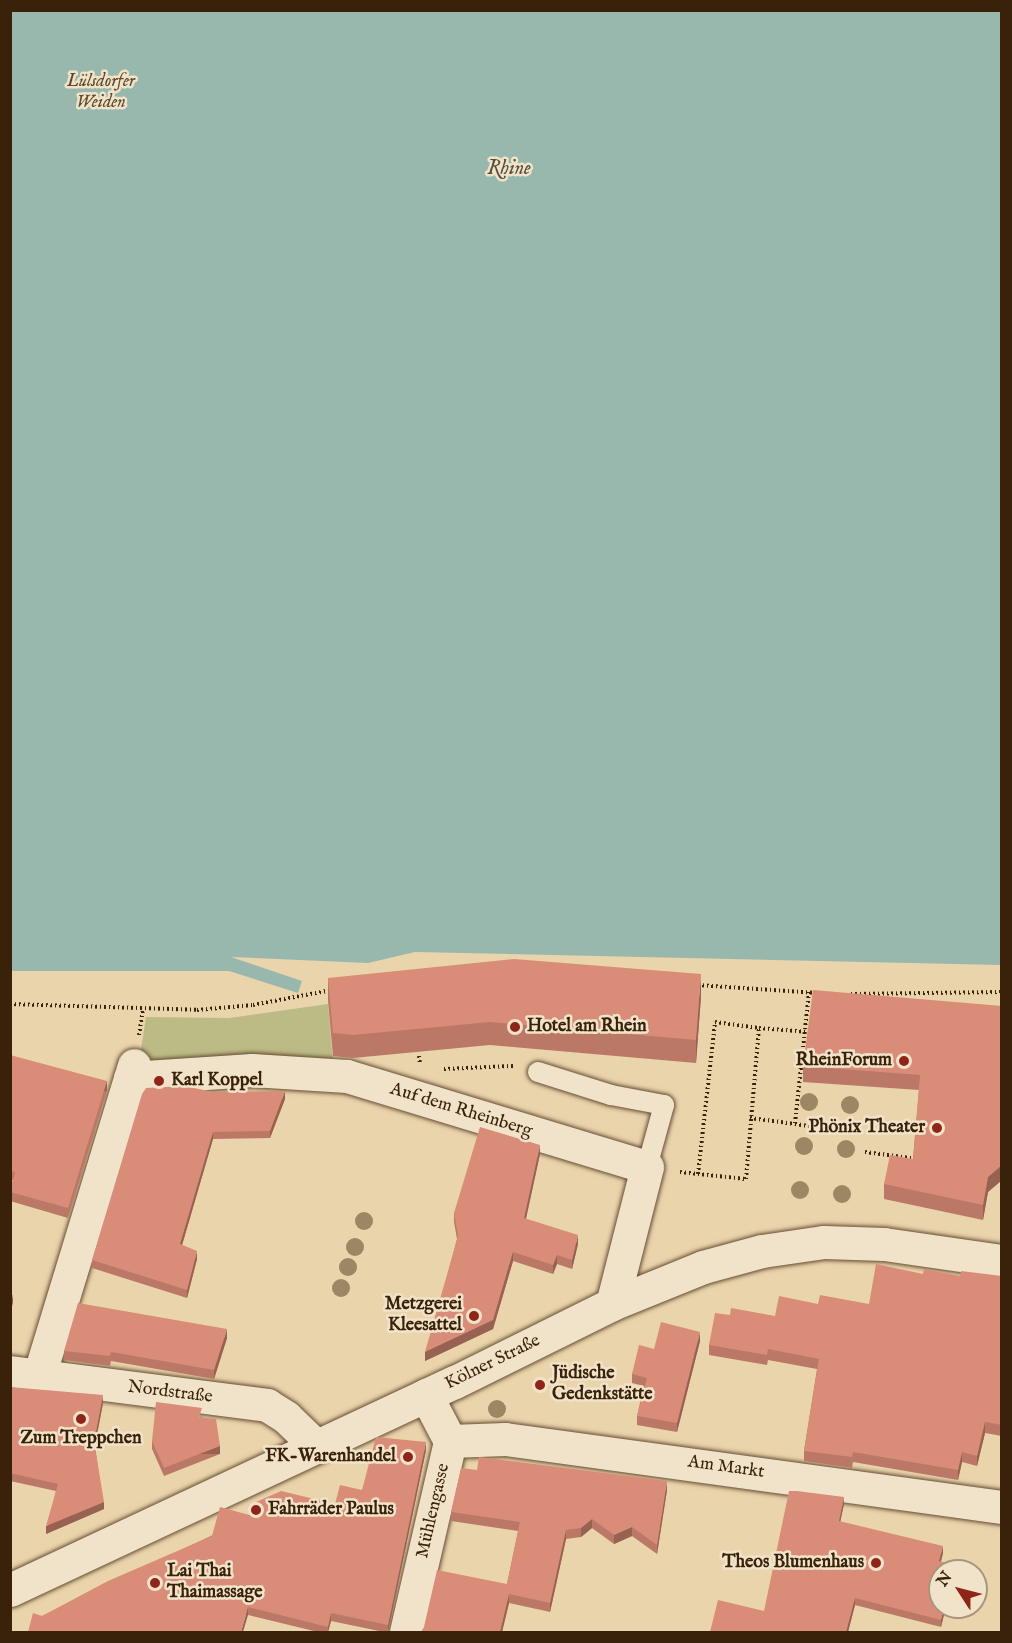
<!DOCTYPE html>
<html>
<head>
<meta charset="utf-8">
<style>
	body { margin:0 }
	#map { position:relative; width:1012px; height:1643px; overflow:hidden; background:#ead4ac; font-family:"IM FELL English",serif }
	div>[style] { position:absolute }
	.green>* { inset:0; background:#bdbb85 }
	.water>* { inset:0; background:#98b8ae }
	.path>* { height:4px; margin-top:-2px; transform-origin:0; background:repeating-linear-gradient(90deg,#3a210a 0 1.5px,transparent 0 4.5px) }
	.roads { filter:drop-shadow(0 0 2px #664e32) drop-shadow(0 0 2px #664e32) }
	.service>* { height:20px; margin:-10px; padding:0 10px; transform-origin:10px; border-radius:10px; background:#f1e3c9 }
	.minor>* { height:33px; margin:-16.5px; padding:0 16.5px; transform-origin:16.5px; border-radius:16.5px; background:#f1e3c9 }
	.trees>* { width:18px; height:18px; margin:-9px; border-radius:50%; background:#9b8764 }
	.wall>* { inset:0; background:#bb7866 }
	.shaded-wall>* { inset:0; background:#986253; transform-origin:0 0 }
	.building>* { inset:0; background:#d98c77 }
	.dots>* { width:16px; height:16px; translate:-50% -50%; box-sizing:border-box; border:3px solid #f1e3c9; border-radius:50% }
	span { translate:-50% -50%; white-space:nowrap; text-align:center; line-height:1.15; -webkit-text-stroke:5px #f1e3c9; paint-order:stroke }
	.park-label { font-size:18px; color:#5b4829; font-style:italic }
	.poi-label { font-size:18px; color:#3a210a; font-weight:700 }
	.left { translate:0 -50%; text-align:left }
	.right { translate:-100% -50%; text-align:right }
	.street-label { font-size:18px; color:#3a210a }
	.water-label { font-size:20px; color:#564e3b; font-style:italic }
	.frame { position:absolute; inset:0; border:12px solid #3a210a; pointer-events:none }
	.north { position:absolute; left:928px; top:1559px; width:60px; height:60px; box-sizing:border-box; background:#f1e3c9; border:2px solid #a8957d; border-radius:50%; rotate:306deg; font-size:16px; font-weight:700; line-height:24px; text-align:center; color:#3a210a }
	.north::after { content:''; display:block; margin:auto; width:21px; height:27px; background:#8f2418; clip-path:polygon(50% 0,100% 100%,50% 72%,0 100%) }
</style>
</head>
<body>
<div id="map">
	<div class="green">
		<div style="clip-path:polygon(328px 1004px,333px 1063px,138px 1068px,146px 1017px,229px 1018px)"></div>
	</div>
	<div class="water">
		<div style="clip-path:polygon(10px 11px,1001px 11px,1001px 965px,415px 952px,368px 963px,231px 957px,302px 981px,298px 993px,229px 971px,11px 971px)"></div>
	</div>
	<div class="path">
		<div style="left:698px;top:985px;width:119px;rotate:3.8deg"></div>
		<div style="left:809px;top:992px;width:133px;rotate:96.1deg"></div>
		<div style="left:795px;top:1124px;width:18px;rotate:9deg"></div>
		<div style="left:851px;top:994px;width:151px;rotate:-0.8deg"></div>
		<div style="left:10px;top:1004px;width:187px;rotate:1.8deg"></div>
		<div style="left:197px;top:1010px;width:56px;rotate:-5.1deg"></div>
		<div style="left:253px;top:1005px;width:80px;rotate:-10.8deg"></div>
		<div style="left:139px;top:1035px;width:26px;rotate:-81deg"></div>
		<div style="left:419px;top:1056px;width:8px;rotate:83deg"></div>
		<div style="left:444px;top:1069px;width:70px;rotate:-2.5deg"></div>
		<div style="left:750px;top:1118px;width:45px;rotate:7.6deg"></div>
		<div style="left:865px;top:1152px;width:53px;rotate:7.5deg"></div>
		<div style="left:680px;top:1172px;width:66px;rotate:6.1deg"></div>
		<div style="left:746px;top:1179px;width:152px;rotate:-85.1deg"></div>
		<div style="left:759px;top:1028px;width:50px;rotate:4.6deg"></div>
		<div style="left:698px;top:1174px;width:153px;rotate:-83.6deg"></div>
		<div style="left:715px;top:1022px;width:44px;rotate:7.8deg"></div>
	</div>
	<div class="roads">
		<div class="service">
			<div style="left:538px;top:1072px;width:77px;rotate:17.5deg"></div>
			<div style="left:611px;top:1095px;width:54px;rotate:10.7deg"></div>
			<div style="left:664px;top:1105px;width:64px;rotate:105.3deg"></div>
		</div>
		<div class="minor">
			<div style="left:130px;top:1078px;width:122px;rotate:-3.8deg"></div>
			<div style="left:252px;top:1070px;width:95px;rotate:3.6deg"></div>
			<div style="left:347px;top:1076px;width:313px;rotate:16.9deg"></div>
			<div style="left:647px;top:1167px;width:141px;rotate:104.3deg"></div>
			<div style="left:10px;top:1372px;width:259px;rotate:7.3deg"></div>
			<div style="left:267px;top:1405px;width:22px;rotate:32deg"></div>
			<div style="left:286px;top:1417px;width:40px;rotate:44deg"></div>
			<div style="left:39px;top:1376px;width:325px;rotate:-73deg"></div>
			<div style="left:450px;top:1441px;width:55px;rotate:-2.1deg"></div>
			<div style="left:505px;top:1439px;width:502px;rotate:7.79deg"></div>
			<div style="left:10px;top:1590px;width:491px;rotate:-25.1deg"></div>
			<div style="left:455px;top:1382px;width:175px;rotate:-26.4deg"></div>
			<div style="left:612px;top:1304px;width:98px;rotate:-22.1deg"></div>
			<div style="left:703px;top:1267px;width:61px;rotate:-15.2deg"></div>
			<div style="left:762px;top:1251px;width:63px;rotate:-8.3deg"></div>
			<div style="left:824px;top:1242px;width:60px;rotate:1.9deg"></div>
			<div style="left:884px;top:1244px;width:119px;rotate:8.2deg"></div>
			<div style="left:406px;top:1632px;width:196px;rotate:-77deg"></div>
			<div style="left:450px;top:1441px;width:52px;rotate:-117.6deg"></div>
		</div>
	</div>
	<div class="trees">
		<div style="left:809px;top:1102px"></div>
		<div style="left:850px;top:1105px"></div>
		<div style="left:804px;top:1146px"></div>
		<div style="left:846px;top:1149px"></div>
		<div style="left:800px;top:1190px"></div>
		<div style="left:842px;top:1194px"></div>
		<div style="left:364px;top:1221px"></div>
		<div style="left:355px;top:1247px"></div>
		<div style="left:348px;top:1267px"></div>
		<div style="left:341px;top:1288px"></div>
		<div style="left:497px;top:1409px"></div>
	</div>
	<div class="wall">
		<div style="clip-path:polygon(328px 978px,701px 996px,696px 1063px,490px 1045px,353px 1058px,333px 1056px,328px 1001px)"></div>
		<div style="clip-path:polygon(1002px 1006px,1002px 1180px,988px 1192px,983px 1220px,884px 1199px,884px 1184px,913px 1159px,919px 1090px,803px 1082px,803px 1066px)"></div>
		<div style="clip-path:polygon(10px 1055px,107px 1091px,68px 1218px,10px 1201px,10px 1189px,13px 1180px,10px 1180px)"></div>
		<div style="clip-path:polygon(214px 1092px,285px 1099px,270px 1138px,213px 1139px,182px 1245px,197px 1259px,187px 1298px,92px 1268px,92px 1260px)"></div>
		<div style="clip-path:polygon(540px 1154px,526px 1219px,578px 1244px,572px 1269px,557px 1264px,553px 1274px,513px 1261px,493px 1329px,425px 1361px,457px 1239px,454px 1222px,454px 1213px)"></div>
		<div style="clip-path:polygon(923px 1274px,960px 1276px,1002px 1276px,1002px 1436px,985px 1433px,977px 1466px,962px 1462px,958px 1480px,853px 1462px,852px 1468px,804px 1461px,804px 1451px,817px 1369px,768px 1360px,767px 1365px,709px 1355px,709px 1345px,730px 1315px,775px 1316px,818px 1304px,869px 1304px)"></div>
		<div style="clip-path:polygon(227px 1338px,214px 1379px,111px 1361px,110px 1366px,64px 1360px,64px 1351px)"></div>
		<div style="clip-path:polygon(700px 1341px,677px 1432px,637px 1425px,637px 1416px,644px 1386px,632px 1383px,632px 1374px,654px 1349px)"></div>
		<div style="clip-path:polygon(10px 1387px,103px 1403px,95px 1446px,104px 1509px,46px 1534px,56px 1491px,10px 1481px)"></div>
		<div style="clip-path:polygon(202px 1416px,202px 1417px,220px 1454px,164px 1476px,152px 1449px,152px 1441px)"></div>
		<div style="clip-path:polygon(426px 1450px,388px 1632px,384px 1632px,331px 1621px,328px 1632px,318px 1632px,248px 1615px,42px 1616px,253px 1516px,335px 1504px,362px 1490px)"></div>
		<div style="clip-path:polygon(477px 1470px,667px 1490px,657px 1554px,632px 1536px,614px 1544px,592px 1528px,581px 1537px,566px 1539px,550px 1612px,509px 1603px,502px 1632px,421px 1632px,507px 1584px,518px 1531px,451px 1521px,451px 1512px)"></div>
		<div style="clip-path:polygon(844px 1504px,840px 1522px,943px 1553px,941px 1562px,954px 1571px,941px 1627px,855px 1605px,848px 1632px,710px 1632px,764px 1611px)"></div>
	</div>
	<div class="shaded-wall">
		<div style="clip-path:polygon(701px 974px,701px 996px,696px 1063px,696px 1040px)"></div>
		<div style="left:107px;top:1081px;width:10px;height:133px;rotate:90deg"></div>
		<div style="clip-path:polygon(285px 1091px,285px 1099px,270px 1138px,270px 1131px)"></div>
		<div style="clip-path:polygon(213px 1132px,213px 1139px,180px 1252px,180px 1244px)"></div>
		<div style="clip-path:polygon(540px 1145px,540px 1154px,524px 1227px,524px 1218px)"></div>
		<div style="clip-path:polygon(1002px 1165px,1002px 1180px,988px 1192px,983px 1220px,983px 1205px,988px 1177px)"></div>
		<div style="clip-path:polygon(578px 1235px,578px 1244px,572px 1269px,572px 1260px)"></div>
		<div style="clip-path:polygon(197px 1251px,197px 1259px,187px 1298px,187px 1290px)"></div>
		<div style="clip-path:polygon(513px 1252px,513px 1261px,493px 1329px,425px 1361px,425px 1352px)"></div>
		<div style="clip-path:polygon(557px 1255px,557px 1264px,553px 1274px,553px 1265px)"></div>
		<div style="clip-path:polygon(13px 1295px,13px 1303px,10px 1313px,10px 1305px)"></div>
		<div style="clip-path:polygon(227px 1329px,227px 1338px,214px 1379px,214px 1370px)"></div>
		<div style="clip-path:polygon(700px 1332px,700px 1341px,677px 1432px,677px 1423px)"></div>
		<div style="clip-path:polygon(103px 1395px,103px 1403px,94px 1450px,94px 1442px)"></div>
		<div style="clip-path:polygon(985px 1422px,985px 1433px,977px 1466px,977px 1456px)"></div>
		<div style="clip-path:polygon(426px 1442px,426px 1450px,388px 1632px,388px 1625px)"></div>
		<div style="left:220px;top:1446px;width:8px;height:60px;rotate:90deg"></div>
		<div style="clip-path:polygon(962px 1452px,962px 1462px,958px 1480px,958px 1470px)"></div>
		<div style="clip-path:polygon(667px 1481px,667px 1490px,657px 1554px,657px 1545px)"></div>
		<div style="clip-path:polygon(844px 1497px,844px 1504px,839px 1528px,839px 1521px)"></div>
		<div style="clip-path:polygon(104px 1502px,104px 1509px,46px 1534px,46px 1526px)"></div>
		<div style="clip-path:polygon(592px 1519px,592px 1528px,581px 1537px,581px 1528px)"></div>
		<div style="clip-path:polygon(632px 1527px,632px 1536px,614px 1544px,614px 1535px)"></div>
		<div style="clip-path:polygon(566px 1530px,566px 1539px,550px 1612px,550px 1603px)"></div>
		<div style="clip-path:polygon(943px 1546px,943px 1553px,939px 1568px,939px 1561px)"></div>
		<div style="clip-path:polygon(509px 1594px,509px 1603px,502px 1632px,500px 1632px)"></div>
		<div style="clip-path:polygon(855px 1598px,855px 1605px,848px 1632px,846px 1632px)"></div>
		<div style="clip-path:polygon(248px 1607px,248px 1615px,243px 1632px,241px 1632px)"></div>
		<div style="clip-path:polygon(944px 1607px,946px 1607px,941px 1627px,941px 1620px)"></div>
		<div style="clip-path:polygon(331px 1613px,331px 1621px,328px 1632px,328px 1627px)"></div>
	</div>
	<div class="building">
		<div style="clip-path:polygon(514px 959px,701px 974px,696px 1040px,490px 1022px,353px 1035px,333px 1033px,328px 978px)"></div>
		<div style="clip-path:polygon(813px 990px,1002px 1006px,1002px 1165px,988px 1177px,983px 1205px,884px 1184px,890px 1155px,913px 1159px,920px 1075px,803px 1066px)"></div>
		<div style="clip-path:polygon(10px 1055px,107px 1081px,68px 1208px,10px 1192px,15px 1172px,10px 1171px)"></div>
		<div style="clip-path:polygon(184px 1086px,214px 1092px,285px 1091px,270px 1131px,213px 1132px,180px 1244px,197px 1251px,187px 1290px,92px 1260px,142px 1094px,146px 1088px)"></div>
		<div style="clip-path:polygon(480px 1127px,540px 1145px,524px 1218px,578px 1235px,572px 1260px,557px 1255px,553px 1265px,513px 1252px,493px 1320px,425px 1352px,458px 1236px,454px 1213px)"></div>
		<div style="clip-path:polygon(876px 1264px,923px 1274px,924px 1269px,960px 1276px,961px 1271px,1002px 1276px,1002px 1425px,985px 1422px,977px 1456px,962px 1452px,958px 1470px,853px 1452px,852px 1457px,804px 1451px,819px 1359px,768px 1349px,767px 1355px,709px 1345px,715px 1313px,730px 1315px,731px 1308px,775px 1316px,779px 1296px,818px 1304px,820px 1295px,869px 1304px)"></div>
		<div style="clip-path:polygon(10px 1295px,13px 1295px,10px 1305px)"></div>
		<div style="clip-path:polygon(78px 1303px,227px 1329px,214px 1370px,111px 1352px,110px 1356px,64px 1351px)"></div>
		<div style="clip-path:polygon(661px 1322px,700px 1332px,677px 1423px,637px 1416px,647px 1378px,632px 1374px,639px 1345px,654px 1349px)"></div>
		<div style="clip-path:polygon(10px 1387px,103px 1395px,94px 1442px,104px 1502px,46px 1526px,58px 1484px,10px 1473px)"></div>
		<div style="clip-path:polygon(156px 1402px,202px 1408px,199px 1417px,216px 1419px,220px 1446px,164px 1468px,152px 1441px)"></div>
		<div style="clip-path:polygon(376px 1437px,426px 1442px,388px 1625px,331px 1613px,328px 1627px,248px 1607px,241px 1632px,28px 1632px,33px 1613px,42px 1616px,108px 1581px,212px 1536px,220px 1507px,253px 1516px,256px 1502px,281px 1491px,335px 1504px,340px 1485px,362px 1490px)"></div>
		<div style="clip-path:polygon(479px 1457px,667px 1481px,657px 1545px,632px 1527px,614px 1535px,592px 1519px,581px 1528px,566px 1530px,550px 1603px,509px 1594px,500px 1632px,421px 1632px,424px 1627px,437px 1570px,507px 1584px,520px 1522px,451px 1512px,461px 1468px,477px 1470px)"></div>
		<div style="clip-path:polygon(789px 1491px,797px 1491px,844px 1497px,839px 1521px,943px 1546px,939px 1561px,954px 1565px,953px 1571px,940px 1571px,940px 1607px,944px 1607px,941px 1620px,855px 1598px,846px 1632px,710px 1632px,718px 1600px,764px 1611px)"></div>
	</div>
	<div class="dots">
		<div style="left:515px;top:1027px;background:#8f2418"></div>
		<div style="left:904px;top:1061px;background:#8f2418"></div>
		<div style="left:159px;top:1081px;background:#8f2418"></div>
		<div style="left:937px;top:1128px;background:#8f2418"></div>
		<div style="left:474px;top:1316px;background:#8f2418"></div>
		<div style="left:540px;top:1385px;background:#8f2418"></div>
		<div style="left:81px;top:1419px;background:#8f2418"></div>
		<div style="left:408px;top:1457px;background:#8f2418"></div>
		<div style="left:256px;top:1510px;background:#8f2418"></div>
		<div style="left:876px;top:1563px;background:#8f2418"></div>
		<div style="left:155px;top:1583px;background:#8f2418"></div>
	</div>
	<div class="park-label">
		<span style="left:101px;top:93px">Lülsdorfer<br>Weiden</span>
	</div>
	<div class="poi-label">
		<span class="left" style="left:527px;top:1027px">Hotel am Rhein</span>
		<span class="right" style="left:892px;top:1061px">RheinForum</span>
		<span class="left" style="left:171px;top:1081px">Karl Koppel</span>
		<span class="right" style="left:925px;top:1128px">Phönix Theater</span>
		<span class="right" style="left:462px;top:1316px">Metzgerei<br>Kleesattel</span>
		<span class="left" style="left:552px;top:1385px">Jüdische<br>Gedenkstätte</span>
		<span style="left:81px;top:1439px">Zum Treppchen</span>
		<span class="right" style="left:396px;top:1457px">FK-Warenhandel</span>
		<span class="left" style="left:268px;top:1510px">Fahrräder Paulus</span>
		<span class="right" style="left:864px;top:1563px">Theos Blumenhaus</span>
		<span class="left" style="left:167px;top:1583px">Lai Thai<br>Thaimassage</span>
	</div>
	<div class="street-label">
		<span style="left:461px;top:1111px;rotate:17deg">Auf dem Rheinberg</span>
		<span style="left:493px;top:1363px;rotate:-26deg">Kölner Straße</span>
		<span style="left:170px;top:1393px;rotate:7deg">Nordstraße</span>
		<span style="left:726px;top:1468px;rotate:8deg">Am Markt</span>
		<span style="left:434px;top:1511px;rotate:-77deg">Mühlengasse</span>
	</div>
	<div class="water-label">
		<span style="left:509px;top:168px">Rhine</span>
	</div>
	<div class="frame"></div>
	<div class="north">N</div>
</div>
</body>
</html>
